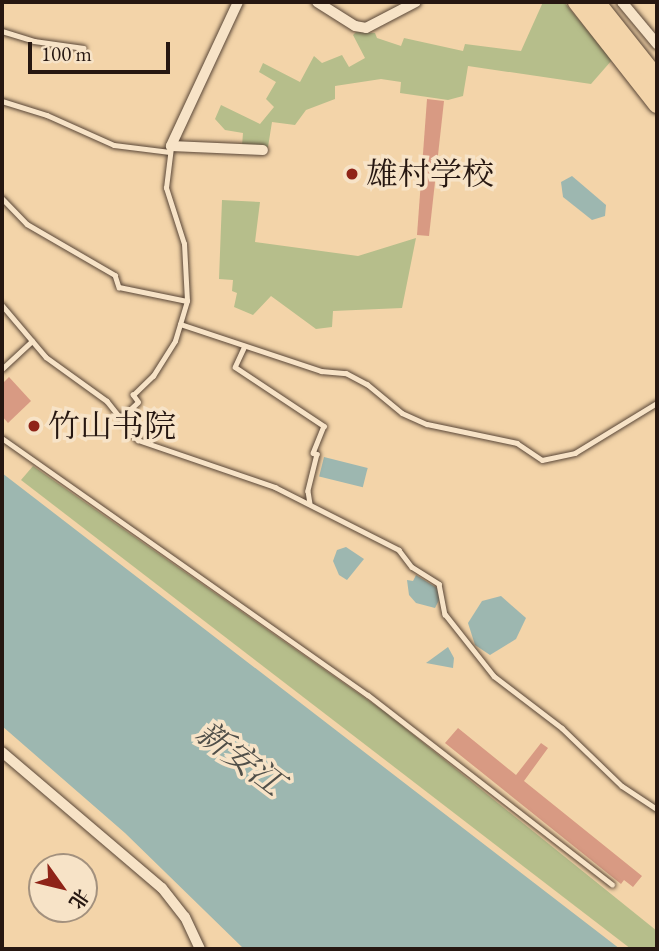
<!DOCTYPE html>
<html>
<head>
<meta charset="utf-8">
<style>
	body { margin:0 }
	#map { position:relative; width:659px; height:951px; overflow:hidden; background:#f3d4a9; font-family:"EB Garamond","Noto Serif SC",serif }
	div>[style] { position:absolute }
	.green>* { inset:0; background:#b6be8b }
	.water>* { inset:0; background:#9db7b0; transform-origin:0 0 }
	.building>* { inset:0; background:#d89a83 }
	.roads { filter:drop-shadow(0 0 2px #594637) drop-shadow(0 0 2px #594637) }
	.service>* { height:4.5px; margin:-2.25px; padding:0 2.25px; transform-origin:2.25px; border-radius:2.25px; background:#f7e3c7 }
	.minor>* { height:10px; margin:-5px; padding:0 5px; transform-origin:5px; border-radius:5px; background:#f7e3c7 }
	.motorway>* { height:18px; margin:-9px; padding:0 9px; transform-origin:9px; border-radius:9px; background:#f3d4a9 }
	.dots>* { width:19px; height:19px; translate:-50% -50%; box-sizing:border-box; border:4px solid #f7e3c7; border-radius:50% }
	span { translate:-50% -50%; white-space:nowrap; text-align:center; line-height:1.15; -webkit-text-stroke:7px #f7e3c7; paint-order:stroke }
	.poi-label { font-size:32px; color:#261711 }
	.left { translate:0 -50%; text-align:left }
	.water-label { font-size:33px; color:#504f49; font-style:italic }
	.frame { position:absolute; inset:0; border:4px solid #261711; pointer-events:none }
	.north { position:absolute; left:28px; top:853px; width:70px; height:70px; box-sizing:border-box; background:#f7e3c7; border:2px solid #a3917e; border-radius:50%; rotate:124deg; font-size:19px; font-weight:700; line-height:28px; text-align:center; color:#261711 }
	.north::after { content:''; display:block; margin:auto; width:24px; height:32px; background:#8f2418; clip-path:polygon(50% 0,100% 100%,50% 72%,0 100%) }
	.scale { position:absolute; left:28px; top:42px; width:142px; height:32px; box-sizing:border-box; border:4px solid #261711; border-top:0; padding-left:9px; font-size:21px; line-height:24px; white-space:nowrap; color:#261711; -webkit-text-stroke:5px #f7e3c7; paint-order:stroke }
</style>
</head>
<body>
<div id="map">
	<div class="green">
		<div style="clip-path:polygon(543px 2px,564px 2px,612px 60px,591px 84px,468px 66px,463px 96px,448px 100px,400px 93px,401px 82px,381px 79px,335px 86px,335px 99px,306px 110px,295px 125px,272px 122px,268px 147px,242px 146px,243px 133px,225px 130px,215px 119px,221px 105px,260px 124px,274px 107px,266px 99px,276px 82px,259px 72px,263px 63px,300px 82px,314px 56px,322px 63px,342px 55px,349px 67px,365px 58px,353px 35px,356px 32px,375px 33px,377px 38px,401px 46px,404px 38px,463px 51px,465px 44px,521px 51px)"></div>
		<div style="clip-path:polygon(222px 200px,260px 202px,255px 242px,358px 256px,416px 238px,402px 308px,333px 311px,332px 327px,316px 329px,271px 296px,253px 315px,234px 307px,237px 293px,232px 291px,233px 280px,219px 279px)"></div>
		<div style="clip-path:polygon(33px 466px,385px 712px,657px 931px,657px 949px,631px 949px,21px 480px)"></div>
	</div>
	<div class="water">
		<div style="clip-path:polygon(572px 176px,606px 205px,605px 216px,592px 220px,563px 197px,561px 182px)"></div>
		<div style="left:324px;top:457px;width:45px;height:20px;rotate:14deg"></div>
		<div style="clip-path:polygon(2px 473px,620px 949px,244px 949px,125px 833px,2px 726px)"></div>
		<div style="clip-path:polygon(346px 547px,364px 559px,347px 580px,339px 575px,333px 561px,337px 550px)"></div>
		<div style="clip-path:polygon(416px 575px,437px 588px,440px 598px,435px 608px,416px 603px,409px 595px,407px 580px,413px 581px)"></div>
		<div style="clip-path:polygon(501px 596px,526px 618px,516px 639px,490px 655px,475px 645px,468px 623px,482px 601px)"></div>
		<div style="clip-path:polygon(448px 647px,454px 658px,453px 668px,426px 663px)"></div>
	</div>
	<div class="building">
		<div style="clip-path:polygon(427px 99px,444px 101px,429px 236px,417px 235px)"></div>
		<div style="clip-path:polygon(9px 377px,31px 401px,8px 423px,2px 416px,2px 384px)"></div>
		<div style="clip-path:polygon(458px 728px,516px 775px,541px 743px,548px 748px,524px 781px,642px 876px,633px 887px,624px 880px,621px 884px,445px 743px)"></div>
	</div>
	<div class="roads">
		<div class="service">
			<div style="left:2px;top:31px;width:34px;rotate:17deg"></div>
			<div style="left:34px;top:41px;width:50px;rotate:8deg"></div>
			<div style="left:2px;top:101px;width:47px;rotate:17.3deg"></div>
			<div style="left:47px;top:115px;width:73px;rotate:24.1deg"></div>
			<div style="left:114px;top:145px;width:56px;rotate:7.1deg"></div>
			<div style="left:2px;top:198px;width:36px;rotate:46deg"></div>
			<div style="left:27px;top:224px;width:102px;rotate:30.1deg"></div>
			<div style="left:115px;top:275px;width:13px;rotate:72deg"></div>
			<div style="left:119px;top:287px;width:69px;rotate:11.6deg"></div>
			<div style="left:2px;top:305px;width:68px;rotate:49.8deg"></div>
			<div style="left:46px;top:357px;width:75px;rotate:35.8deg"></div>
			<div style="left:107px;top:401px;width:50px;rotate:51.5deg"></div>
			<div style="left:138px;top:440px;width:145px;rotate:18.9deg"></div>
			<div style="left:275px;top:487px;width:139px;rotate:26.9deg"></div>
			<div style="left:399px;top:550px;width:21px;rotate:53deg"></div>
			<div style="left:412px;top:567px;width:32px;rotate:32deg"></div>
			<div style="left:439px;top:584px;width:31px;rotate:79deg"></div>
			<div style="left:445px;top:614px;width:79px;rotate:51.7deg"></div>
			<div style="left:494px;top:676px;width:86px;rotate:37.4deg"></div>
			<div style="left:562px;top:728px;width:83px;rotate:44deg"></div>
			<div style="left:622px;top:786px;width:42px;rotate:33.3deg"></div>
			<div style="left:180px;top:324px;width:149px;rotate:18.4deg"></div>
			<div style="left:321px;top:371px;width:25px;rotate:5deg"></div>
			<div style="left:346px;top:373px;width:24px;rotate:28deg"></div>
			<div style="left:367px;top:384px;width:45px;rotate:39.6deg"></div>
			<div style="left:402px;top:413px;width:27px;rotate:24deg"></div>
			<div style="left:427px;top:424px;width:92px;rotate:11.9deg"></div>
			<div style="left:517px;top:443px;width:30px;rotate:34deg"></div>
			<div style="left:542px;top:460px;width:34px;rotate:-12deg"></div>
			<div style="left:575px;top:453px;width:96px;rotate:-31.4deg"></div>
			<div style="left:245px;top:346px;width:23px;rotate:115deg"></div>
			<div style="left:235px;top:367px;width:107px;rotate:33.5deg"></div>
			<div style="left:324px;top:426px;width:29px;rotate:112deg"></div>
			<div style="left:313px;top:453px;width:4px;rotate:14deg"></div>
			<div style="left:317px;top:454px;width:38px;rotate:104deg"></div>
			<div style="left:308px;top:491px;width:12px;rotate:81deg"></div>
			<div style="left:2px;top:369px;width:41px;rotate:-43deg"></div>
			<div style="left:121px;top:418px;width:23px;rotate:-43deg"></div>
			<div style="left:138px;top:402px;width:9px;rotate:-126deg"></div>
			<div style="left:133px;top:395px;width:28px;rotate:-44deg"></div>
			<div style="left:153px;top:376px;width:41px;rotate:-57.8deg"></div>
			<div style="left:175px;top:341px;width:42px;rotate:-73.3deg"></div>
			<div style="left:187px;top:301px;width:57px;rotate:-93deg"></div>
			<div style="left:184px;top:244px;width:59px;rotate:-107.8deg"></div>
			<div style="left:166px;top:188px;width:41px;rotate:-83deg"></div>
			<div style="left:2px;top:438px;width:447px;rotate:35.1deg"></div>
			<div style="left:368px;top:695px;width:309px;rotate:37.8deg"></div>
		</div>
		<div class="minor">
			<div style="left:238px;top:2px;width:159px;rotate:115deg"></div>
			<div style="left:171px;top:146px;width:92px;rotate:2.5deg"></div>
			<div style="left:317px;top:2px;width:45px;rotate:32.3deg"></div>
			<div style="left:355px;top:26px;width:11px;rotate:10deg"></div>
			<div style="left:366px;top:28px;width:56px;rotate:-27.5deg"></div>
			<div style="left:622px;top:2px;width:55px;rotate:50.2deg"></div>
			<div style="left:2px;top:752px;width:210px;rotate:40.4deg"></div>
			<div style="left:162px;top:888px;width:37px;rotate:52deg"></div>
			<div style="left:185px;top:917px;width:35px;rotate:65deg"></div>
		</div>
		<div class="motorway">
			<div style="left:577px;top:2px;width:130px;rotate:51.9deg"></div>
			<div style="left:596px;top:2px;width:98px;rotate:51.6deg"></div>
		</div>
	</div>
	<div class="dots">
		<div style="left:352px;top:174px;background:#8f2418"></div>
		<div style="left:34px;top:426px;background:#8f2418"></div>
	</div>
	<div class="poi-label">
		<span class="left" style="left:366px;top:174px">雄村学校</span>
		<span class="left" style="left:48px;top:426px">竹山书院</span>
	</div>
	<div class="water-label">
		<span style="left:240px;top:758px;rotate:37deg">新安江</span>
	</div>
	<div class="frame"></div>
	<div class="north">北</div>
	<div class="scale">100 m</div>
</div>
</body>
</html>
